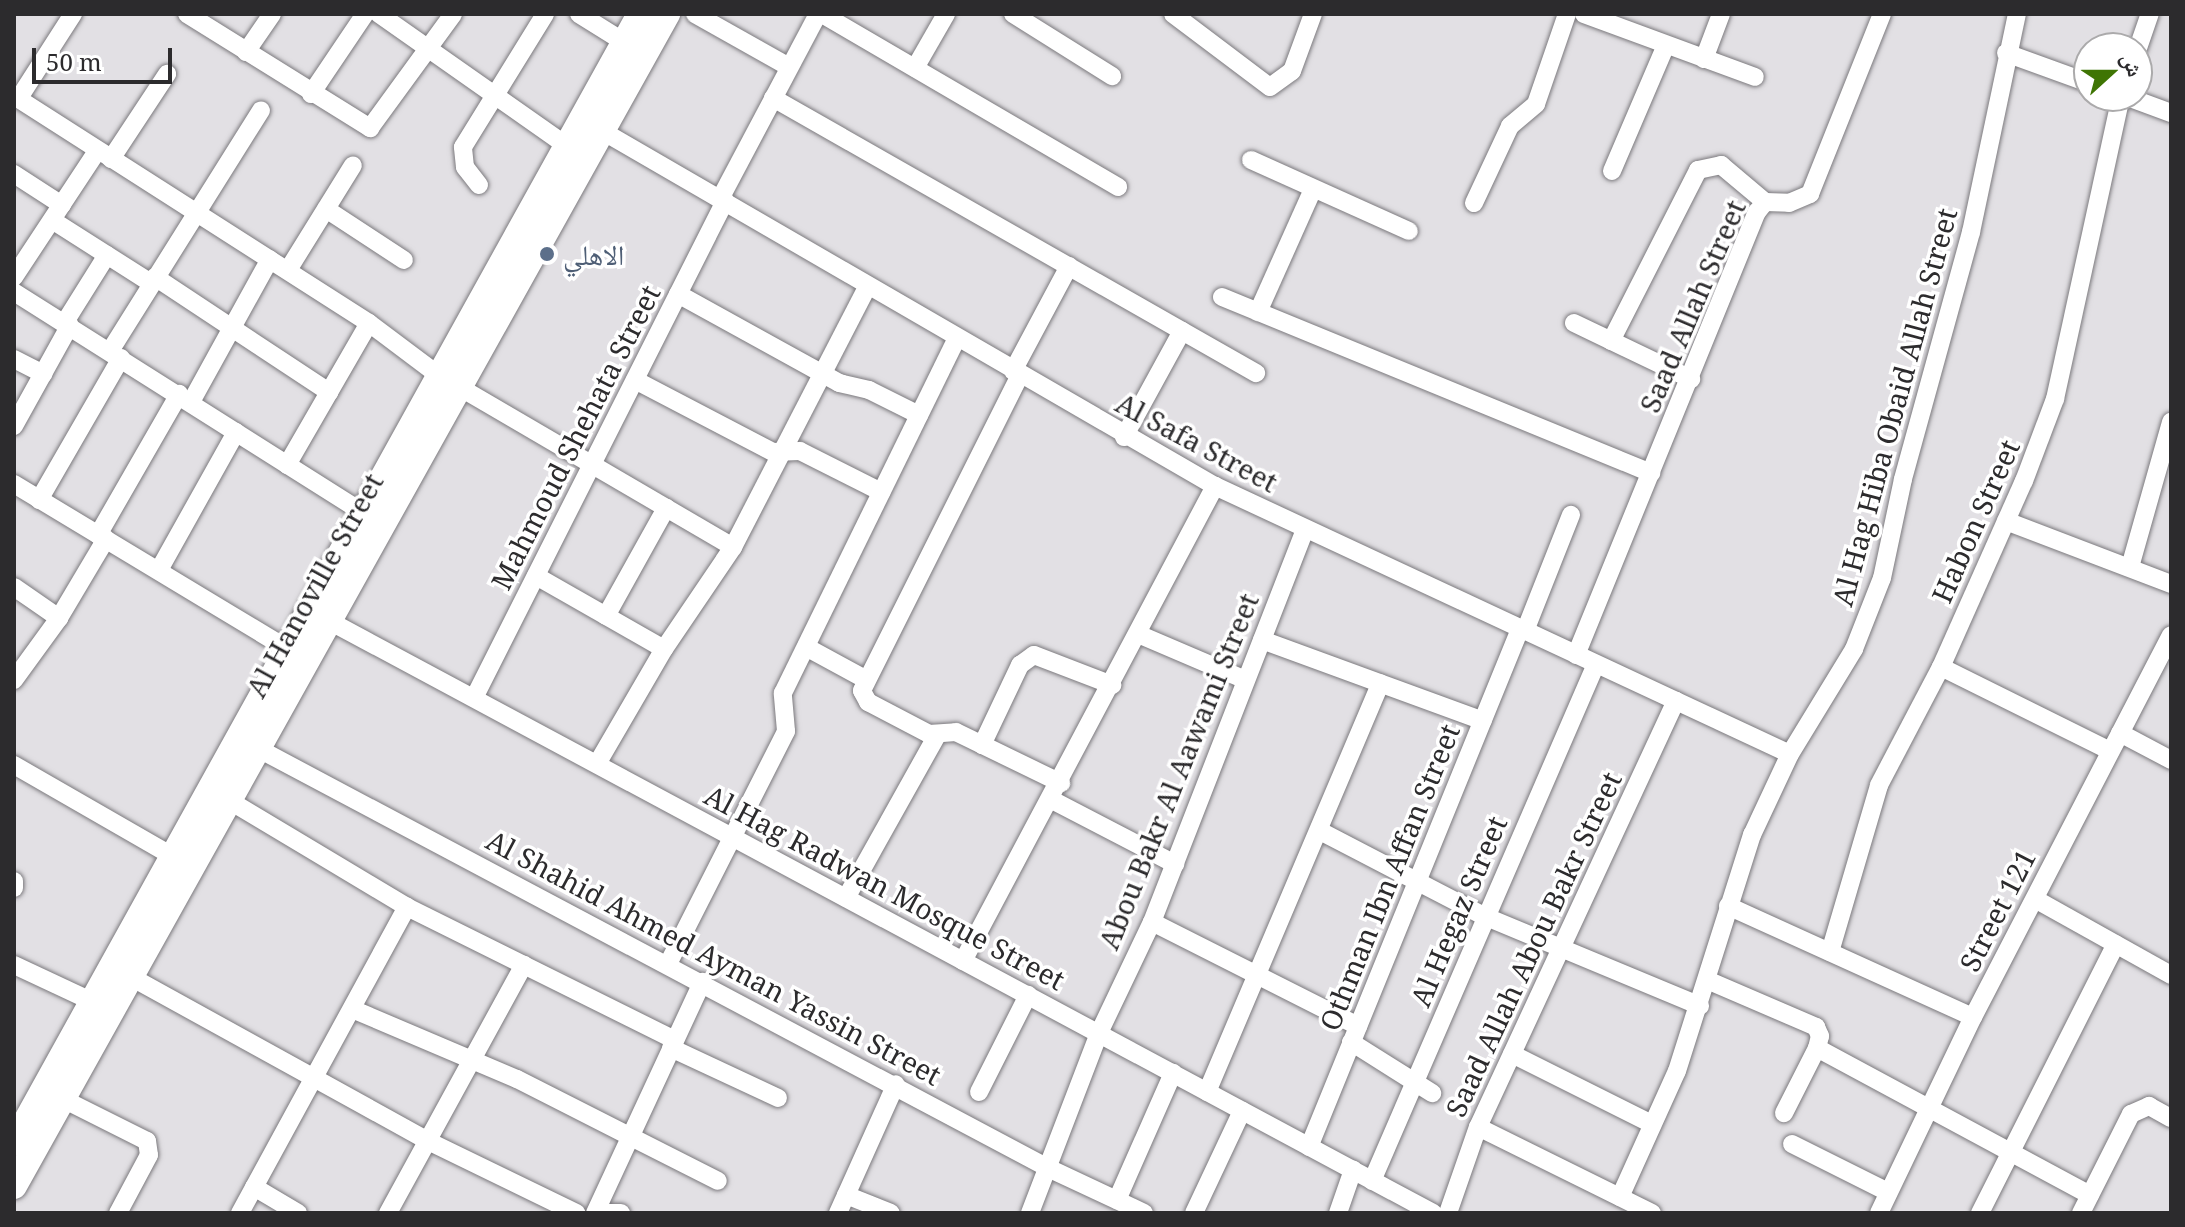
<!DOCTYPE html>
<html>
<head>
<meta charset="utf-8">
<style>
	body { margin:0 }
	#map { position:relative; width:2185px; height:1227px; overflow:hidden; background:#e2e0e4; font-family:"Noto Serif","Noto Naskh Arabic",serif }
	div>[style] { position:absolute }
	.roads { filter:drop-shadow(0 0 2px #7b797d) drop-shadow(0 0 2px #7b797d) }
	.street>* { height:18px; margin:-9px; padding:0 9px; transform-origin:9px; border-radius:9px; background:#fff }
	.secondary>* { height:26px; margin:-13px; padding:0 13px; transform-origin:13px; border-radius:13px; background:#fff }
	.dots>* { width:22px; height:22px; translate:-50% -50%; box-sizing:border-box; border:4px solid #fff; border-radius:50% }
	span { translate:-50% -50%; white-space:nowrap; text-align:center; line-height:1.15; -webkit-text-stroke:7px #fff; paint-order:stroke }
	.service-label { font-size:28px; color:#4e5e75 }
	.left { translate:0 -50%; text-align:left }
	.street-label { font-size:28px; color:#2c2b2d }
	.frame { position:absolute; inset:0; border:16px solid #2c2b2d; pointer-events:none }
	.north { position:absolute; left:2073px; top:32px; width:80px; height:80px; box-sizing:border-box; background:#fff; border:2px solid #abaaab; border-radius:50%; rotate:69deg; font-size:22px; font-weight:700; line-height:32px; text-align:center; color:#2c2b2d }
	.north::after { content:''; display:block; margin:auto; width:28px; height:36px; background:#3f7504; clip-path:polygon(50% 0,100% 100%,50% 72%,0 100%) }
	.scale { position:absolute; left:32px; top:48px; width:140px; height:36px; box-sizing:border-box; border:4px solid #2c2b2d; border-top:0; padding-left:10px; font-size:24px; line-height:28px; white-space:nowrap; color:#2c2b2d; -webkit-text-stroke:6px #fff; paint-order:stroke }
</style>
</head>
<body>
<div id="map">
	<div class="roads">
		<div class="street">
			<div style="left:187px;top:14px;width:216px;rotate:31.9deg"></div>
			<div style="left:370px;top:128px;width:141px;rotate:-53.9deg"></div>
			<div style="left:379px;top:14px;width:233px;rotate:35.1deg"></div>
			<div style="left:579px;top:14px;width:53px;rotate:31.9deg"></div>
			<div style="left:695px;top:14px;width:108px;rotate:29.4deg"></div>
			<div style="left:822px;top:14px;width:343px;rotate:30.3deg"></div>
			<div style="left:1013px;top:14px;width:117px;rotate:32.1deg"></div>
			<div style="left:1173px;top:14px;width:121px;rotate:37deg"></div>
			<div style="left:1270px;top:87px;width:27px;rotate:-36deg"></div>
			<div style="left:1292px;top:71px;width:61px;rotate:-69.8deg"></div>
			<div style="left:1584px;top:14px;width:182px;rotate:20.2deg"></div>
			<div style="left:2137px;top:51px;width:39px;rotate:-71deg"></div>
			<div style="left:246px;top:52px;width:46px;rotate:-55.6deg"></div>
			<div style="left:2006px;top:53px;width:88px;rotate:19.9deg"></div>
			<div style="left:1704px;top:59px;width:48px;rotate:-69.3deg"></div>
			<div style="left:915px;top:68px;width:62px;rotate:-60.1deg"></div>
			<div style="left:311px;top:94px;width:97px;rotate:-56deg"></div>
			<div style="left:14px;top:96px;width:421px;rotate:32.6deg"></div>
			<div style="left:369px;top:323px;width:90px;rotate:36.9deg"></div>
			<div style="left:2125px;top:96px;width:49px;rotate:20.3deg"></div>
			<div style="left:19px;top:98px;width:100px;rotate:-57.3deg"></div>
			<div style="left:773px;top:98px;width:556px;rotate:29.66deg"></div>
			<div style="left:604px;top:132px;width:706px;rotate:30.09deg"></div>
			<div style="left:1215px;top:486px;width:634px;rotate:24.99deg"></div>
			<div style="left:111px;top:159px;width:102px;rotate:-56.6deg"></div>
			<div style="left:1251px;top:160px;width:173px;rotate:24.2deg"></div>
			<div style="left:1612px;top:171px;width:137px;rotate:-66.8deg"></div>
			<div style="left:14px;top:174px;width:57px;rotate:32.9deg"></div>
			<div style="left:479px;top:185px;width:23px;rotate:-128deg"></div>
			<div style="left:465px;top:167px;width:20px;rotate:-96deg"></div>
			<div style="left:463px;top:147px;width:156px;rotate:-58.3deg"></div>
			<div style="left:720px;top:199px;width:209px;rotate:-62.1deg"></div>
			<div style="left:1474px;top:203px;width:85px;rotate:-64.9deg"></div>
			<div style="left:1510px;top:126px;width:34px;rotate:-40deg"></div>
			<div style="left:1536px;top:104px;width:95px;rotate:-71deg"></div>
			<div style="left:326px;top:209px;width:93px;rotate:33.2deg"></div>
			<div style="left:52px;top:220px;width:117px;rotate:32.5deg"></div>
			<div style="left:288px;top:270px;width:123px;rotate:-58.2deg"></div>
			<div style="left:14px;top:277px;width:151px;rotate:-56.6deg"></div>
			<div style="left:155px;top:277px;width:209px;rotate:33.5deg"></div>
			<div style="left:14px;top:292px;width:415px;rotate:32.3deg"></div>
			<div style="left:678px;top:294px;width:184px;rotate:28.9deg"></div>
			<div style="left:839px;top:383px;width:31px;rotate:13deg"></div>
			<div style="left:869px;top:390px;width:56px;rotate:26.6deg"></div>
			<div style="left:1222px;top:297px;width:464px;rotate:22.3deg"></div>
			<div style="left:1258px;top:312px;width:135px;rotate:-65.9deg"></div>
			<div style="left:65px;top:322px;width:79px;rotate:-57.9deg"></div>
			<div style="left:1574px;top:323px;width:130px;rotate:25.6deg"></div>
			<div style="left:1611px;top:341px;width:192px;rotate:-63deg"></div>
			<div style="left:1698px;top:170px;width:24px;rotate:-12deg"></div>
			<div style="left:1721px;top:165px;width:57px;rotate:40.1deg"></div>
			<div style="left:110px;top:351px;width:284px;rotate:-57.9deg"></div>
			<div style="left:14px;top:359px;width:33px;rotate:27deg"></div>
			<div style="left:1013px;top:371px;width:119px;rotate:-61.9deg"></div>
			<div style="left:1020px;top:375px;width:353px;rotate:116.6deg"></div>
			<div style="left:862px;top:691px;width:13px;rotate:61deg"></div>
			<div style="left:868px;top:702px;width:69px;rotate:27.7deg"></div>
			<div style="left:929px;top:734px;width:27px;rotate:-4deg"></div>
			<div style="left:956px;top:732px;width:117px;rotate:25.9deg"></div>
			<div style="left:635px;top:380px;width:156px;rotate:27.6deg"></div>
			<div style="left:773px;top:452px;width:27px;rotate:-2deg"></div>
			<div style="left:800px;top:451px;width:91px;rotate:26.8deg"></div>
			<div style="left:461px;top:388px;width:315px;rotate:30.3deg"></div>
			<div style="left:191px;top:402px;width:163px;rotate:-61.1deg"></div>
			<div style="left:14px;top:426px;width:115px;rotate:-61deg"></div>
			<div style="left:1124px;top:437px;width:121px;rotate:-61.3deg"></div>
			<div style="left:287px;top:465px;width:164px;rotate:-60deg"></div>
			<div style="left:14px;top:484px;width:321px;rotate:31.1deg"></div>
			<div style="left:39px;top:500px;width:164px;rotate:-60deg"></div>
			<div style="left:2006px;top:521px;width:177px;rotate:20.9deg"></div>
			<div style="left:98px;top:535px;width:163px;rotate:-60.1deg"></div>
			<div style="left:2130px;top:567px;width:151px;rotate:-74.2deg"></div>
			<div style="left:159px;top:570px;width:158px;rotate:-60.8deg"></div>
			<div style="left:536px;top:576px;width:147px;rotate:29.7deg"></div>
			<div style="left:14px;top:587px;width:55px;rotate:34.6deg"></div>
			<div style="left:320px;top:616px;width:1263px;rotate:28.21deg"></div>
			<div style="left:606px;top:616px;width:124px;rotate:-60.9deg"></div>
			<div style="left:1525px;top:631px;width:125px;rotate:-68.4deg"></div>
			<div style="left:1138px;top:634px;width:117px;rotate:23.1deg"></div>
			<div style="left:1262px;top:640px;width:235px;rotate:20.1deg"></div>
			<div style="left:806px;top:647px;width:67px;rotate:28.5deg"></div>
			<div style="left:1576px;top:655px;width:479px;rotate:-67.8deg"></div>
			<div style="left:1757px;top:212px;width:13px;rotate:-51deg"></div>
			<div style="left:1765px;top:202px;width:24px;rotate:2deg"></div>
			<div style="left:1789px;top:203px;width:23px;rotate:-23deg"></div>
			<div style="left:1810px;top:194px;width:194px;rotate:-68.2deg"></div>
			<div style="left:1941px;top:667px;width:189px;rotate:26.4deg"></div>
			<div style="left:14px;top:680px;width:77px;rotate:-54deg"></div>
			<div style="left:59px;top:618px;width:92px;rotate:-59.3deg"></div>
			<div style="left:474px;top:698px;width:557px;rotate:-63.2deg"></div>
			<div style="left:2120px;top:733px;width:58px;rotate:27.9deg"></div>
			<div style="left:982px;top:745px;width:89px;rotate:-64.6deg"></div>
			<div style="left:1020px;top:665px;width:17px;rotate:-36deg"></div>
			<div style="left:1034px;top:655px;width:84px;rotate:21deg"></div>
			<div style="left:259px;top:749px;width:891px;rotate:27.97deg"></div>
			<div style="left:1046px;top:1167px;width:108px;rotate:25.1deg"></div>
			<div style="left:597px;top:764px;width:133px;rotate:-59.8deg"></div>
			<div style="left:664px;top:649px;width:123px;rotate:-55.9deg"></div>
			<div style="left:733px;top:547px;width:294px;rotate:-62.7deg"></div>
			<div style="left:14px;top:765px;width:185px;rotate:29.9deg"></div>
			<div style="left:220px;top:795px;width:218px;rotate:30.9deg"></div>
			<div style="left:407px;top:907px;width:299px;rotate:26.4deg"></div>
			<div style="left:1052px;top:800px;width:139px;rotate:27.5deg"></div>
			<div style="left:1320px;top:831px;width:185px;rotate:27.4deg"></div>
			<div style="left:1484px;top:916px;width:234px;rotate:22.6deg"></div>
			<div style="left:14px;top:881px;width:7px;rotate:90deg"></div>
			<div style="left:846px;top:898px;width:187px;rotate:-60.8deg"></div>
			<div style="left:2035px;top:899px;width:156px;rotate:29.2deg"></div>
			<div style="left:1728px;top:906px;width:269px;rotate:24.4deg"></div>
			<div style="left:1152px;top:922px;width:231px;rotate:26.8deg"></div>
			<div style="left:1830px;top:952px;width:174px;rotate:-73.6deg"></div>
			<div style="left:1879px;top:785px;width:133px;rotate:-62.3deg"></div>
			<div style="left:1941px;top:667px;width:204px;rotate:-66deg"></div>
			<div style="left:2024px;top:481px;width:88px;rotate:-69.3deg"></div>
			<div style="left:2055px;top:399px;width:310px;rotate:-77.7deg"></div>
			<div style="left:963px;top:961px;width:538px;rotate:-62.05deg"></div>
			<div style="left:668px;top:964px;width:261px;rotate:-63.1deg"></div>
			<div style="left:786px;top:731px;width:38px;rotate:-95deg"></div>
			<div style="left:783px;top:693px;width:395px;rotate:-63.9deg"></div>
			<div style="left:14px;top:965px;width:87px;rotate:25.1deg"></div>
			<div style="left:131px;top:977px;width:339px;rotate:28.9deg"></div>
			<div style="left:428px;top:1141px;width:165px;rotate:25.9deg"></div>
			<div style="left:1707px;top:980px;width:119px;rotate:23.3deg"></div>
			<div style="left:1816px;top:1027px;width:10px;rotate:66deg"></div>
			<div style="left:1820px;top:1036px;width:12px;rotate:104deg"></div>
			<div style="left:1817px;top:1048px;width:73px;rotate:116.9deg"></div>
			<div style="left:352px;top:1009px;width:179px;rotate:23deg"></div>
			<div style="left:517px;top:1079px;width:225px;rotate:26.9deg"></div>
			<div style="left:1351px;top:1042px;width:96px;rotate:32.2deg"></div>
			<div style="left:671px;top:1048px;width:118px;rotate:25deg"></div>
			<div style="left:1817px;top:1048px;width:310px;rotate:28.3deg"></div>
			<div style="left:1512px;top:1054px;width:157px;rotate:26.6deg"></div>
			<div style="left:979px;top:1092px;width:109px;rotate:-63.2deg"></div>
			<div style="left:1207px;top:1092px;width:444px;rotate:-67deg"></div>
			<div style="left:63px;top:1099px;width:94px;rotate:26.6deg"></div>
			<div style="left:147px;top:1141px;width:14px;rotate:82deg"></div>
			<div style="left:149px;top:1155px;width:66px;rotate:118.1deg"></div>
			<div style="left:1478px;top:1127px;width:194px;rotate:26.3deg"></div>
			<div style="left:1792px;top:1144px;width:107px;rotate:26.6deg"></div>
			<div style="left:1309px;top:1147px;width:559px;rotate:-67.84deg"></div>
			<div style="left:1372px;top:1181px;width:563px;rotate:-66.57deg"></div>
			<div style="left:254px;top:1187px;width:51px;rotate:30.6deg"></div>
			<div style="left:846px;top:1195px;width:48px;rotate:21.8deg"></div>
			<div style="left:1620px;top:1197px;width:138px;rotate:-65.7deg"></div>
			<div style="left:1677px;top:1071px;width:248px;rotate:-72.4deg"></div>
			<div style="left:1752px;top:835px;width:89px;rotate:-64.9deg"></div>
			<div style="left:1790px;top:754px;width:123px;rotate:-58.6deg"></div>
			<div style="left:1854px;top:649px;width:76px;rotate:-68.5deg"></div>
			<div style="left:1882px;top:578px;width:101px;rotate:-78deg"></div>
			<div style="left:1903px;top:479px;width:256px;rotate:-74.6deg"></div>
			<div style="left:1971px;top:232px;width:223px;rotate:-78.1deg"></div>
			<div style="left:1117px;top:1200px;width:139px;rotate:-66.2deg"></div>
			<div style="left:240px;top:1213px;width:349px;rotate:-61.4deg"></div>
			<div style="left:388px;top:1213px;width:283px;rotate:-61.3deg"></div>
			<div style="left:595px;top:1213px;width:255px;rotate:-65.1deg"></div>
			<div style="left:601px;top:1213px;width:20px"></div>
			<div style="left:838px;top:1213px;width:141px;rotate:-65.8deg"></div>
			<div style="left:1030px;top:1213px;width:193px;rotate:-69deg"></div>
			<div style="left:1099px;top:1033px;width:123px;rotate:-64.5deg"></div>
			<div style="left:1152px;top:922px;width:422px;rotate:-68.7deg"></div>
			<div style="left:1194px;top:1213px;width:113px;rotate:-64.8deg"></div>
			<div style="left:1338px;top:1213px;width:46px;rotate:-70.8deg"></div>
			<div style="left:1448px;top:1213px;width:91px;rotate:-70.8deg"></div>
			<div style="left:1478px;top:1127px;width:470px;rotate:-65.1deg"></div>
			<div style="left:1879px;top:1213px;width:217px;rotate:-64.4deg"></div>
			<div style="left:1973px;top:1017px;width:430px;rotate:-62.6deg"></div>
			<div style="left:1980px;top:1213px;width:301px;rotate:-63.2deg"></div>
			<div style="left:2081px;top:1213px;width:111px;rotate:-63.2deg"></div>
			<div style="left:2131px;top:1114px;width:20px;rotate:-24deg"></div>
			<div style="left:2149px;top:1106px;width:25px;rotate:29deg"></div>
		</div>
		<div class="secondary">
			<div style="left:14px;top:1143px;width:1291px;rotate:-60.99deg"></div>
			<div style="left:14px;top:1186px;width:1342px;rotate:-60.87deg"></div>
		</div>
	</div>
	<div class="dots">
		<div style="left:547px;top:254px;background:#5c6f8a"></div>
	</div>
	<div class="service-label">
		<span class="left" style="left:563px;top:254px">الاهلي</span>
	</div>
	<div class="street-label">
		<span style="left:1692px;top:306px;rotate:-67deg">Saad Allah Street</span>
		<span style="left:1894px;top:407px;rotate:-75deg">Al Hag Hiba Obaid Allah Street</span>
		<span style="left:575px;top:437px;rotate:-63deg">Mahmoud Shehata Street</span>
		<span style="left:1197px;top:442px;rotate:28deg">Al Safa Street</span>
		<span style="left:1975px;top:521px;rotate:-66deg">Habon Street</span>
		<span style="left:314px;top:585px;rotate:-61deg">Al Hanoville Street</span>
		<span style="left:1178px;top:771px;rotate:-68deg">Abou Bakr Al Aawami Street</span>
		<span style="left:1389px;top:877px;rotate:-68deg">Othman Ibn Affan Street</span>
		<span style="left:885px;top:887px;rotate:28deg">Al Hag Radwan Mosque Street</span>
		<span style="left:1997px;top:910px;rotate:-63deg">Street 121</span>
		<span style="left:1458px;top:911px;rotate:-67deg">Al Hegaz Street</span>
		<span style="left:1533px;top:944px;rotate:-65deg">Saad Allah Abou Bakr Street</span>
		<span style="left:714px;top:957px;rotate:28deg">Al Shahid Ahmed Ayman Yassin Street</span>
	</div>
	<div class="frame"></div>
	<div class="north">ش</div>
	<div class="scale">50 m</div>
</div>
</body>
</html>
